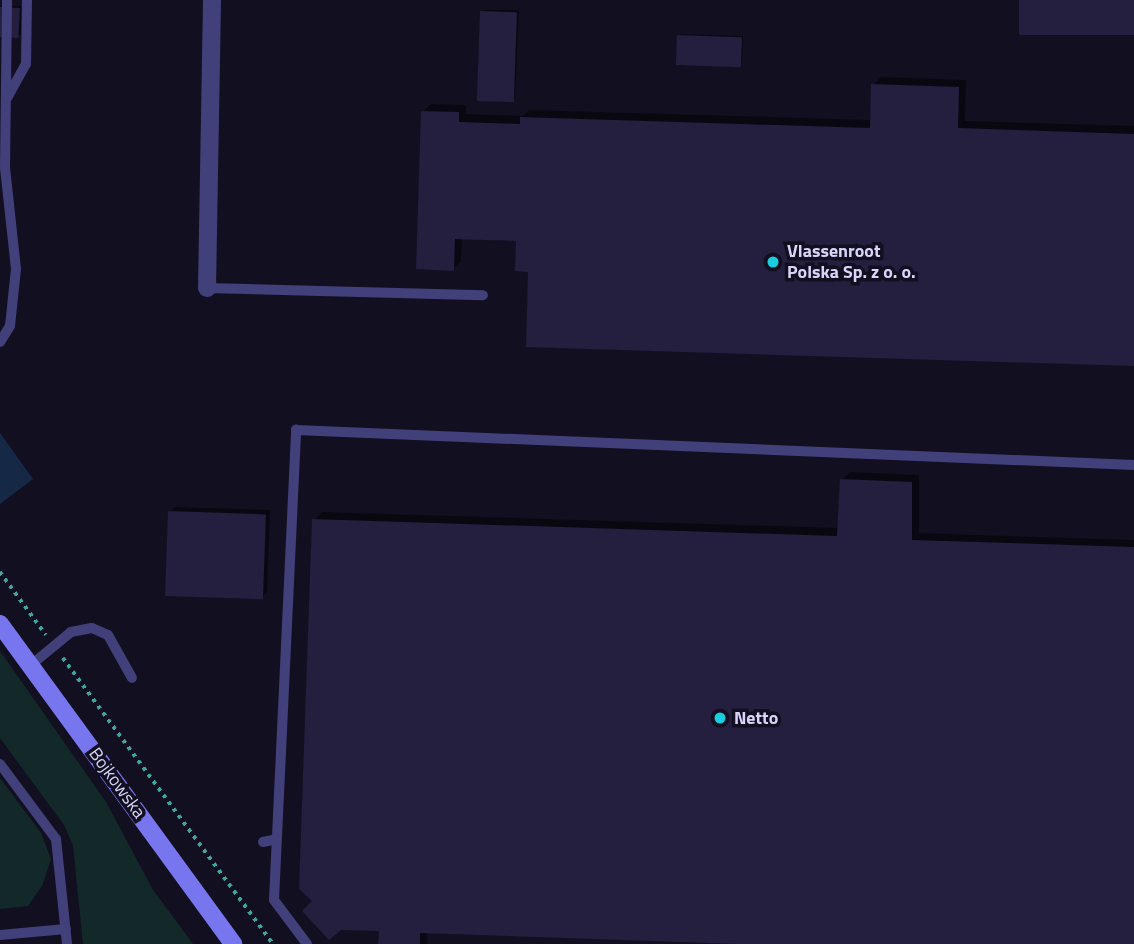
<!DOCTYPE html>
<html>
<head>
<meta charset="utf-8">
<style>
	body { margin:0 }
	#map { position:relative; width:1134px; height:944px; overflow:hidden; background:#121020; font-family:"Titillium Web",sans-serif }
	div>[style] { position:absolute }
	.green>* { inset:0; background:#132929 }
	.water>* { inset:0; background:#152845 }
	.shadow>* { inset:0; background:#0007; transform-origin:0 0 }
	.building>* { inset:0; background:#241e3f; transform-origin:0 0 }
	.path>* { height:3.5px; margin-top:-1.75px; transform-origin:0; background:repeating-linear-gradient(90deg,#3ca69f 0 3.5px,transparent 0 8.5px) }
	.lane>* { height:10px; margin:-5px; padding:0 5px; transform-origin:5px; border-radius:5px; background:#42407a }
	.street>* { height:18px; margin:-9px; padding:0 9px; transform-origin:9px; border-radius:9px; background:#42407a }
	.secondary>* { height:18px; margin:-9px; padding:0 9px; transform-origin:9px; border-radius:9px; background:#7876ef }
	.dots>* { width:19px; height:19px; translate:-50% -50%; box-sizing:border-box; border:4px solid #121020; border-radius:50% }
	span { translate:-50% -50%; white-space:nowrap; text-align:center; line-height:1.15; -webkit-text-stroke:7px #121020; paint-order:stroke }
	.poi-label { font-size:18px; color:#d8d4fa; font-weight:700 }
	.left { translate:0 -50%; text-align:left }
	.street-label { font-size:18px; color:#d8d4fa }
</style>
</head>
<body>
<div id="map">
	<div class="green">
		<div style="clip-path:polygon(0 651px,106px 802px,153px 890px,193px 944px,83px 944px,73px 845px,64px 825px,0 738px)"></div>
		<div style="clip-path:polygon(0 778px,41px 833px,51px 859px,42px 886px,28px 906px,0 909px)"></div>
	</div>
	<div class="water">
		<div style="clip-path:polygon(0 433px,33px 479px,0 504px)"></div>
	</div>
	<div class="shadow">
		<div style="left:0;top:6px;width:21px;height:29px"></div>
		<div style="clip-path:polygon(484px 10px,519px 10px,515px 99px,482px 12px)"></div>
		<div style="clip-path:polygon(681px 34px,743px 36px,742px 63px,679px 36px)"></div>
		<div style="clip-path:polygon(881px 77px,966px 80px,965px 121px,1134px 126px,1134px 364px,530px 270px,518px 239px,462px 238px,461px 261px,453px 269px,423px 112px,431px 104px,466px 105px,466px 114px,523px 116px,529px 110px,872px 120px,873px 85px)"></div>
		<div style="clip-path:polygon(850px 472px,919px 475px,919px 533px,1134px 540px,1134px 944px,788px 944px,427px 931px,427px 944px,380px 944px,381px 929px,315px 901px,314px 520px,322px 512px,839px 528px,842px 480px)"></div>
		<div style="clip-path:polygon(175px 507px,270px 510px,267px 592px,262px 597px,170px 512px)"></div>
	</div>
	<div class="building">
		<div style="left:1019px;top:0;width:115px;height:35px"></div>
		<div style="left:0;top:7px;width:20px;height:30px;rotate:3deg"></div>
		<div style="left:480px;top:11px;width:37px;height:90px;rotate:2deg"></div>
		<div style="left:677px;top:35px;width:65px;height:30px;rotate:2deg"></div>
		<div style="clip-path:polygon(871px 84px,959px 87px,958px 128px,1134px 134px,1134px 366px,526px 347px,528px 272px,515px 271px,516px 241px,455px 239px,454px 271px,416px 269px,421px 111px,459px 112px,459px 122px,520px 124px,520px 117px,870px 128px)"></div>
		<div style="clip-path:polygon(840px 479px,912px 482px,912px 540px,1134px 547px,1134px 944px,738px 944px,420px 933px,420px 944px,378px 944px,379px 931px,341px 930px,329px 940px,302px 911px,312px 901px,299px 889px,312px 519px,837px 536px)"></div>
		<div style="left:168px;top:511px;width:98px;height:85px;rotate:2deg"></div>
	</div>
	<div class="path">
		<div style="left:0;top:572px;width:78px;rotate:53.9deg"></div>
		<div style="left:63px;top:658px;width:355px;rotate:53.7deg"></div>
	</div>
	<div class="lane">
		<div style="left:7px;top:98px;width:39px;rotate:-61deg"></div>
		<div style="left:26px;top:64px;width:64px;rotate:-89.1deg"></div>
		<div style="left:207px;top:288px;width:276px;rotate:1.5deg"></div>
		<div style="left:0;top:342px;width:19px;rotate:-58deg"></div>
		<div style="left:10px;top:326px;width:57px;rotate:-84deg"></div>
		<div style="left:16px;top:269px;width:103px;rotate:-96.2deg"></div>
		<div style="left:5px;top:167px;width:167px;rotate:-89.3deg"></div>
		<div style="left:31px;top:665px;width:52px;rotate:-39.5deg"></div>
		<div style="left:71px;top:632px;width:21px;rotate:-11deg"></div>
		<div style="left:92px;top:628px;width:17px;rotate:24deg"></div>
		<div style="left:108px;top:635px;width:49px;rotate:60.8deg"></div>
		<div style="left:0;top:764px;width:94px;rotate:53.3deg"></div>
		<div style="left:56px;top:839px;width:106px;rotate:84deg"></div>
		<div style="left:263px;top:842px;width:14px;rotate:-12deg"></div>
		<div style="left:0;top:935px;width:66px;rotate:-5.2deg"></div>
		<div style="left:307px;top:944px;width:55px;rotate:-126.9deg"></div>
		<div style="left:274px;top:900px;width:471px;rotate:-87.3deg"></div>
		<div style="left:296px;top:430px;width:839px;rotate:2.39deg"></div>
	</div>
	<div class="street">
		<div style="left:207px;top:288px;width:288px;rotate:-89deg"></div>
	</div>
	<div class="secondary">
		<div style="left:0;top:624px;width:396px;rotate:53.9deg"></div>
	</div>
	<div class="dots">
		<div style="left:773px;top:262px;background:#1acee0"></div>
		<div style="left:720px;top:718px;background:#1acee0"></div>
	</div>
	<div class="poi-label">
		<span class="left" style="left:787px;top:262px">Vlassenroot<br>Polska Sp. z o. o.</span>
		<span class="left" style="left:734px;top:718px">Netto</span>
	</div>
	<div class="street-label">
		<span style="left:117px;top:783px;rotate:54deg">Bojkowska</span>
	</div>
</div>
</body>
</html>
